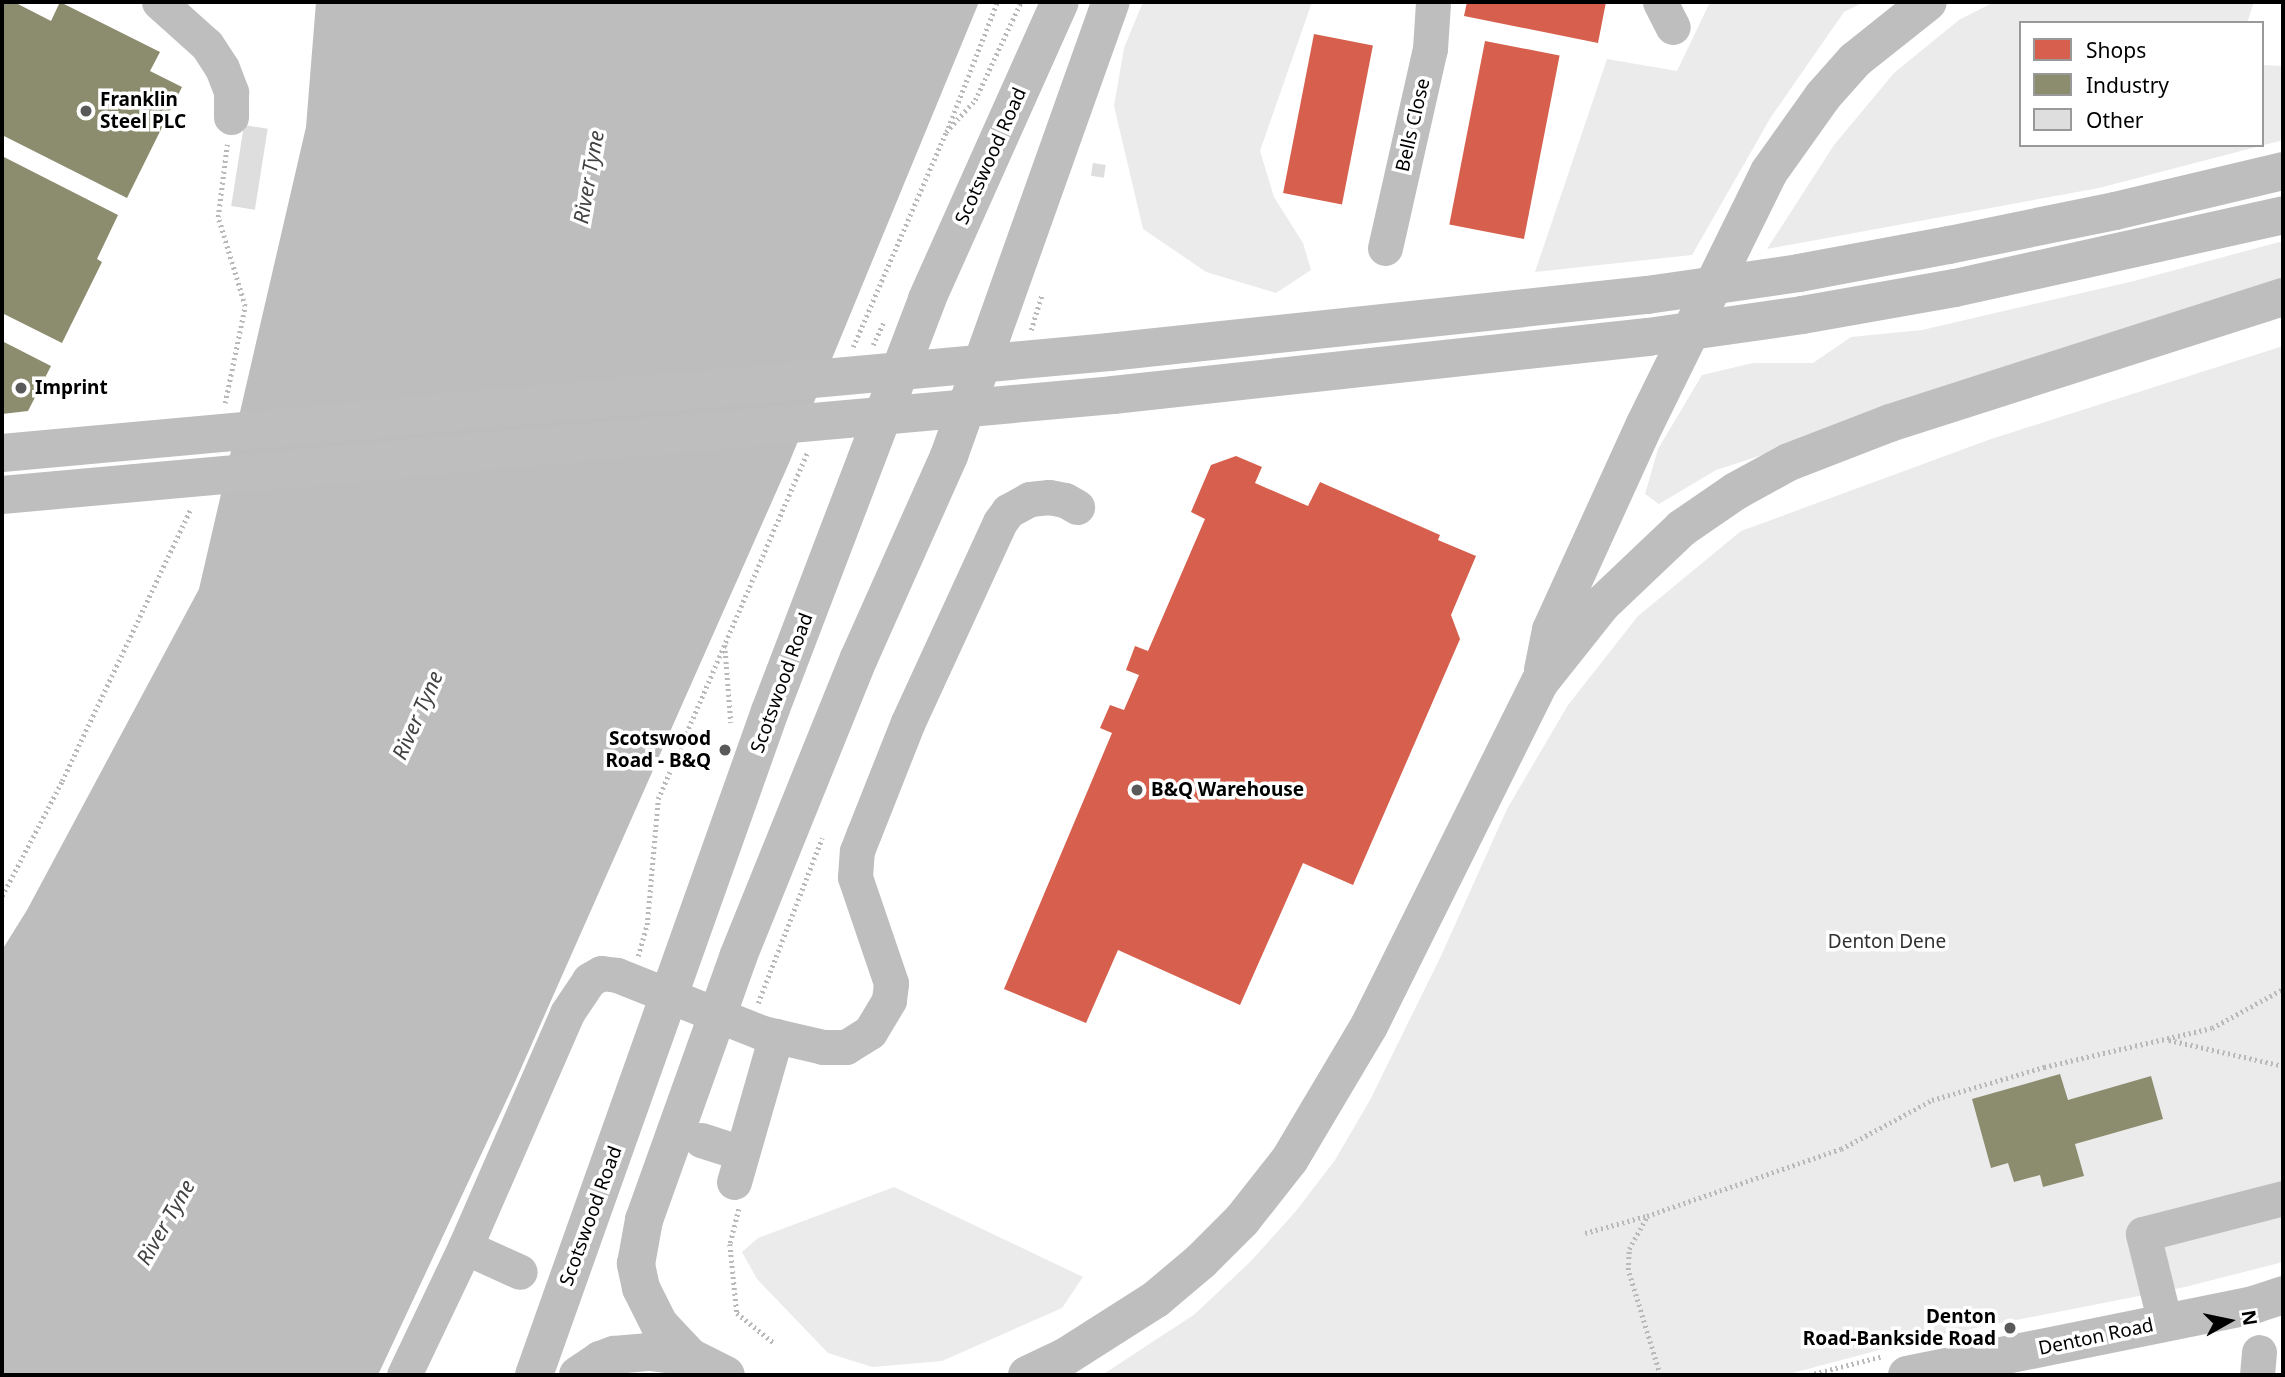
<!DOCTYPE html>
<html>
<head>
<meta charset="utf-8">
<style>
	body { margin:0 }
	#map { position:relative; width:2285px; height:1377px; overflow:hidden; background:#fff; font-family:"Noto Sans",sans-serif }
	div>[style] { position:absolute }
	.green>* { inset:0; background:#ebebeb }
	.water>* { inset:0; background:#bdbdbd }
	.shops>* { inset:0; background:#d6604d; transform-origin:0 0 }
	.industry>* { inset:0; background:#8c8c6e }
	.building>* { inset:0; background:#dedede; transform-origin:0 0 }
	.path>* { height:4.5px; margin-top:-2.25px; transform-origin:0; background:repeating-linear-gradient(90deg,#b9b9b9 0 2px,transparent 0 5.5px) }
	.minor>* { height:35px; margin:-17.5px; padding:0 17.5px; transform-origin:17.5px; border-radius:17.5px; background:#bebebe }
	.major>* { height:38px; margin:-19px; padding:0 19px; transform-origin:19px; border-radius:19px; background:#bebebe }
	.highway>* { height:38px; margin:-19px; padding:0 19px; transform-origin:19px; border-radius:19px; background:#bebebe }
	.dots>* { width:19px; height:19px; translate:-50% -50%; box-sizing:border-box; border:4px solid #fff; border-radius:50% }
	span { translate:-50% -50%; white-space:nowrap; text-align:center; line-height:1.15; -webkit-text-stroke:7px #fff; paint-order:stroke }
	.poi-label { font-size:19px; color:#000; font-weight:700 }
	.left { translate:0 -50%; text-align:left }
	.right { translate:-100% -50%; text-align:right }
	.street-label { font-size:19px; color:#000 }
	.park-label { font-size:19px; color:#313131 }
	.water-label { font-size:21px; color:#424242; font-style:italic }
	.frame { position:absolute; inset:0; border:4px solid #000; pointer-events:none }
	.legend { position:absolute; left:2019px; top:21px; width:245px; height:126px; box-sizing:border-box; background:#fff; border:2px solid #999; margin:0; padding:9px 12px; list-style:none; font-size:21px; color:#000 }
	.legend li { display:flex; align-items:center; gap:14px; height:35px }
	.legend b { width:35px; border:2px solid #999 }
	.north { position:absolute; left:2194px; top:1286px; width:70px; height:70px; -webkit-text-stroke:5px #fff; paint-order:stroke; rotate:81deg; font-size:19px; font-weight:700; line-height:28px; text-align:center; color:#000 }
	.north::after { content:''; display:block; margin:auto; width:24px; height:32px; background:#000; clip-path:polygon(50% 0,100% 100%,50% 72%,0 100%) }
</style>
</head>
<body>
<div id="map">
	<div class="green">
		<div style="clip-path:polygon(1143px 2px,1312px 2px,1260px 151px,1274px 197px,1303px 243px,1311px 270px,1276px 293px,1206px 272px,1143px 229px,1114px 106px,1124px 48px)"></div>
		<div style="clip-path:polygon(1710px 2px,1864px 2px,1844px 12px,1771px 117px,1692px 255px,1535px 272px,1607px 59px,1677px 71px)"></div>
		<div style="clip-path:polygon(1994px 2px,2254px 2px,2247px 23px,2021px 23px,2021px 145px,2262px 145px,2262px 65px,2283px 66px,2283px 140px,2099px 188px,1767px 249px,1834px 145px,1894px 73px,1959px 20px)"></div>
		<div style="clip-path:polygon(2283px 241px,2283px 286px,1716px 470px,1659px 504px,1645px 494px,1658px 449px,1702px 375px,1753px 363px,1813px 363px,1851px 337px,1922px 330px,2134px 281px)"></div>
		<div style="clip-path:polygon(2283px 346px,2283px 1262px,2185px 1287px,1925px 1338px,1785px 1375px,1102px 1375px,1195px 1314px,1251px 1261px,1296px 1211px,1335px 1160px,1370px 1100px,1441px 956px,1507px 809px,1568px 705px,1638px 616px,1741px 531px,1991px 439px)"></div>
		<div style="clip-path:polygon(894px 1187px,1083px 1277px,1062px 1308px,942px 1361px,872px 1367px,828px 1353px,757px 1279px,742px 1252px,758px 1238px)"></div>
	</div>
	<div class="water">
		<div style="clip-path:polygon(316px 2px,979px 2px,789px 463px,515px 1082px,378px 1375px,2px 1375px,2px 950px,27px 910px,199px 589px,306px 127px)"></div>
	</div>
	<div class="shops">
		<div style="clip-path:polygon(1467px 2px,1606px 2px,1598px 43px,1464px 16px)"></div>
		<div style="left:1314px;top:34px;width:60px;height:162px;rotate:11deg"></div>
		<div style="left:1485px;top:41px;width:76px;height:187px;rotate:11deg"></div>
		<div style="clip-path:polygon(1236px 456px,1262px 467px,1255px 483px,1308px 506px,1320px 482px,1440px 535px,1438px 540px,1476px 556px,1451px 615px,1460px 639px,1353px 885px,1303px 863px,1240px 1005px,1118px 950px,1086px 1023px,1004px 989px,1112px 733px,1100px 728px,1110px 705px,1124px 710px,1139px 675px,1126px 670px,1135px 646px,1148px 651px,1205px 519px,1191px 512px,1211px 465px)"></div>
	</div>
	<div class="industry">
		<div style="clip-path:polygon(2px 2px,14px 2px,51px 21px,60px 2px,160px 52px,150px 71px,182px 87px,127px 198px,2px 135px)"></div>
		<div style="clip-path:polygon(2px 156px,118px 215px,97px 259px,102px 262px,62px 343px,2px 313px)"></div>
		<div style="clip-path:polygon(2px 341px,51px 366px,28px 411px,2px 414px)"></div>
		<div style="clip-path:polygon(2060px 1074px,2068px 1100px,2151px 1076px,2163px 1119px,2075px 1144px,2084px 1176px,2043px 1187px,2040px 1175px,2014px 1182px,2008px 1163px,1991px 1168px,1972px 1099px)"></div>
	</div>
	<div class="building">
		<div style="left:244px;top:125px;width:24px;height:82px;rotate:9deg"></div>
		<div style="left:1093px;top:163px;width:13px;height:13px;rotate:9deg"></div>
	</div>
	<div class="path">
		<div style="left:948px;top:128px;width:135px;rotate:-68.7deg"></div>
		<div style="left:1031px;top:330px;width:37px;rotate:-73deg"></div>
		<div style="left:873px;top:345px;width:26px;rotate:-65deg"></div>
		<div style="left:853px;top:347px;width:234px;rotate:-66.6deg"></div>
		<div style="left:946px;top:132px;width:43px;rotate:-47.8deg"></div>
		<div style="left:975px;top:100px;width:108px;rotate:-64.9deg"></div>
		<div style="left:225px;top:403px;width:99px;rotate:-78.3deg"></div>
		<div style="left:245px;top:306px;width:93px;rotate:-106.9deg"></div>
		<div style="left:218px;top:217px;width:73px;rotate:-82.9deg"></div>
		<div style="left:725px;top:645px;width:78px;rotate:85.6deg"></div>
		<div style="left:2px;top:896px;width:130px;rotate:-62.4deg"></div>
		<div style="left:62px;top:781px;width:302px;rotate:-64.7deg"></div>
		<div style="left:638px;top:956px;width:32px;rotate:-74deg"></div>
		<div style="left:647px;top:925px;width:126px;rotate:-85deg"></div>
		<div style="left:658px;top:799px;width:379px;rotate:-66.7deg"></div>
		<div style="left:758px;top:1003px;width:177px;rotate:-68.8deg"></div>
		<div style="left:2169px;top:1040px;width:117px;rotate:12.8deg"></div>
		<div style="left:739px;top:1209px;width:36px;rotate:104deg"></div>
		<div style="left:730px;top:1244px;width:69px;rotate:84.2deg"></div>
		<div style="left:737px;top:1313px;width:48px;rotate:39deg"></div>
		<div style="left:1585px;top:1233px;width:63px;rotate:-15.6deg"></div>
		<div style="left:1660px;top:1375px;width:110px;rotate:-106.9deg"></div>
		<div style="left:1628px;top:1270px;width:21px;rotate:-87deg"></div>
		<div style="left:1629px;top:1249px;width:38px;rotate:-61deg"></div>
		<div style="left:1647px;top:1216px;width:205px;rotate:-19.1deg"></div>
		<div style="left:1841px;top:1149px;width:103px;rotate:-28.3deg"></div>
		<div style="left:1932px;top:1100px;width:117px;rotate:-16.4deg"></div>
		<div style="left:2044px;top:1067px;width:172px;rotate:-13.1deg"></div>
		<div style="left:2212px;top:1028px;width:81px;rotate:-28.8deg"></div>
		<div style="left:1809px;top:1375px;width:76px;rotate:-14.4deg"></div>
	</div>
	<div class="minor">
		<div style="left:159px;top:2px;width:64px;rotate:41.9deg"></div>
		<div style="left:207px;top:45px;width:27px;rotate:57deg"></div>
		<div style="left:222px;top:68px;width:26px;rotate:69deg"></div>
		<div style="left:231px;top:92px;width:25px;rotate:90deg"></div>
		<div style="left:1660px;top:2px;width:28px;rotate:63deg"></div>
		<div style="left:1385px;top:248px;width:204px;rotate:-77.3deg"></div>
		<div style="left:1430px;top:49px;width:47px;rotate:-86.3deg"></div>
		<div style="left:701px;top:1140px;width:42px;rotate:18deg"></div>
		<div style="left:734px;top:1182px;width:152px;rotate:-74deg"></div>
		<div style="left:465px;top:1247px;width:60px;rotate:24.4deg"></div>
		<div style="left:2165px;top:1323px;width:92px;rotate:-103.9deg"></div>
		<div style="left:2143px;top:1234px;width:145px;rotate:-14.4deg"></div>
		<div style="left:404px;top:1375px;width:142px;rotate:-64.5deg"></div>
		<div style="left:465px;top:1247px;width:255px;rotate:-66.4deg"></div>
		<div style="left:567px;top:1013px;width:40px;rotate:-56deg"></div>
		<div style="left:589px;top:980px;width:14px;rotate:-30deg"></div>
		<div style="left:601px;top:973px;width:16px;rotate:7deg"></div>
		<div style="left:617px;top:975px;width:157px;rotate:21.7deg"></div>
		<div style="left:763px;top:1033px;width:62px;rotate:13.1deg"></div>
		<div style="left:823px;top:1047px;width:23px"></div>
		<div style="left:846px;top:1047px;width:28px;rotate:-32deg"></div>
		<div style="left:870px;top:1032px;width:37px;rotate:-59deg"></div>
		<div style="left:889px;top:1000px;width:17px;rotate:-83deg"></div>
		<div style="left:891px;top:983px;width:112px;rotate:-108.8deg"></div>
		<div style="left:855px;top:877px;width:26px;rotate:-86deg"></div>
		<div style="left:857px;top:851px;width:19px;rotate:-69deg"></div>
		<div style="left:864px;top:833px;width:119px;rotate:-68.4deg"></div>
		<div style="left:908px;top:722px;width:220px;rotate:-65.3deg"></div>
		<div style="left:1000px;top:522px;width:14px;rotate:-54deg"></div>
		<div style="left:1008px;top:511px;width:25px;rotate:-29deg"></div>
		<div style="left:1030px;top:499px;width:19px;rotate:-6deg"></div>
		<div style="left:1049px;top:497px;width:16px;rotate:11deg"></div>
		<div style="left:1065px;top:500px;width:14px;rotate:30deg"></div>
		<div style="left:2257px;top:1375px;width:23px;rotate:-85deg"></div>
	</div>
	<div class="major">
		<div style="left:690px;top:1357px;width:45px;rotate:-133.2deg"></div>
		<div style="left:659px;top:1324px;width:40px;rotate:-116.6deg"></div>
		<div style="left:641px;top:1288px;width:25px;rotate:-102deg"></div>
		<div style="left:636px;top:1264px;width:45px;rotate:-79.7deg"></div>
		<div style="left:644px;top:1220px;width:279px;rotate:-70.3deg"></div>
		<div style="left:738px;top:957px;width:323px;rotate:-68deg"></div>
		<div style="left:859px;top:658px;width:221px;rotate:-66deg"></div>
		<div style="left:949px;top:456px;width:482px;rotate:-70.4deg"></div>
		<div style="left:534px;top:1375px;width:705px;rotate:-70.43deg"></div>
		<div style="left:770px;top:711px;width:441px;rotate:-69.1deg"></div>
		<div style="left:927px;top:299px;width:325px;rotate:-65.9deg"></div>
		<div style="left:578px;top:1375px;width:27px;rotate:-34deg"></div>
		<div style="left:600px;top:1360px;width:15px;rotate:-20deg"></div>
		<div style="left:614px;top:1355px;width:36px;rotate:-5deg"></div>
		<div style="left:650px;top:1352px;width:40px;rotate:7.1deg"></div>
		<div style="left:690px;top:1357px;width:40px;rotate:26.6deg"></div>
		<div style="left:1907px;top:1375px;width:353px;rotate:-11.4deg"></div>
		<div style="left:2253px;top:1305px;width:32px;rotate:-18deg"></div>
	</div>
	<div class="highway">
		<div style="left:2px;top:453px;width:1112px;rotate:-5.21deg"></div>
		<div style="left:1109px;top:352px;width:541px;rotate:-6.05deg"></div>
		<div style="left:1647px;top:295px;width:154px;rotate:-8.2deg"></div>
		<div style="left:1799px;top:273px;width:153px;rotate:-10.6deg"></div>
		<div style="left:1949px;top:245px;width:169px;rotate:-11.6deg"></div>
		<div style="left:2115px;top:211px;width:173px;rotate:-13.4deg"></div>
		<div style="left:2px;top:495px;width:1115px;rotate:-5.14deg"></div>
		<div style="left:1113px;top:395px;width:538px;rotate:-6.19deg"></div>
		<div style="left:1648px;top:337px;width:156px;rotate:-8.1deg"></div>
		<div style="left:1802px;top:315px;width:155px;rotate:-10deg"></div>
		<div style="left:1955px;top:288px;width:336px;rotate:-12.5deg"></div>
		<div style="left:1543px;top:670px;width:41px;rotate:-78.7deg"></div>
		<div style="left:1551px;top:630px;width:226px;rotate:-65.5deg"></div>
		<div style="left:1645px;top:424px;width:281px;rotate:-63.8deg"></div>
		<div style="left:1769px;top:172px;width:93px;rotate:-54.6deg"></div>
		<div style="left:1823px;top:96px;width:48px;rotate:-48.4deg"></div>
		<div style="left:1855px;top:60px;width:93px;rotate:-38.5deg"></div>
		<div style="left:1027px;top:1375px;width:42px;rotate:-25.3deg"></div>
		<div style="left:1065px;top:1357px;width:108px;rotate:-32.5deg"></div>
		<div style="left:1156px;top:1299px;width:59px;rotate:-40.2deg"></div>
		<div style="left:1201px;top:1261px;width:58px;rotate:-45deg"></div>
		<div style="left:1242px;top:1220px;width:78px;rotate:-51.8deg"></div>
		<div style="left:1290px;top:1159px;width:155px;rotate:-59.3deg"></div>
		<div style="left:1369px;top:1026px;width:384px;rotate:-63.6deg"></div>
		<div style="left:1540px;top:682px;width:100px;rotate:-51.5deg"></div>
		<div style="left:1602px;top:604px;width:110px;rotate:-43.5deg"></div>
		<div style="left:1682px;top:528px;width:65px;rotate:-34.4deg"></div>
		<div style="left:1736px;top:491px;width:60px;rotate:-28.7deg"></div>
		<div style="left:1789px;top:462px;width:108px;rotate:-21.1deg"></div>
		<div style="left:1890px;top:423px;width:413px;rotate:-17.8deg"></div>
	</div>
	<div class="dots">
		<div style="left:86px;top:111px;background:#595959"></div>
		<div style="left:21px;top:388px;background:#595959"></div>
		<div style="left:725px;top:750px;background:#595959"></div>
		<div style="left:1137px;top:790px;background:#595959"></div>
		<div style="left:2010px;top:1328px;background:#595959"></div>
	</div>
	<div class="poi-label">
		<span class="left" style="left:100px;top:111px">Franklin<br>Steel PLC</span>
		<span class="left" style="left:35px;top:388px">Imprint</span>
		<span class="right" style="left:711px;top:750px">Scotswood<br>Road - B&amp;Q</span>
		<span class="left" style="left:1151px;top:790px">B&amp;Q Warehouse</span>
		<span class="right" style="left:1996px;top:1328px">Denton<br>Road-Bankside Road</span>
	</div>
	<div class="street-label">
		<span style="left:1413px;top:125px;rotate:-77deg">Bells Close</span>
		<span style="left:991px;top:156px;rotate:-66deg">Scotswood Road</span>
		<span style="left:782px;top:683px;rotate:-70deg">Scotswood Road</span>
		<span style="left:591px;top:1216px;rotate:-70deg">Scotswood Road</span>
		<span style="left:2096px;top:1337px;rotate:-12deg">Denton Road</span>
	</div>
	<div class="park-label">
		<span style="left:1887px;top:942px">Denton Dene</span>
	</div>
	<div class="water-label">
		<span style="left:588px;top:177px;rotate:-80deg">River Tyne</span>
		<span style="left:417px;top:715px;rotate:-66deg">River Tyne</span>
		<span style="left:165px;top:1222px;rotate:-60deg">River Tyne</span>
	</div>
	<div class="frame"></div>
	<ul class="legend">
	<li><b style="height:19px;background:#d6604d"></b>Shops</li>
	<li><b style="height:19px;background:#8c8c6e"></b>Industry</li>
	<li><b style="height:19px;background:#dedede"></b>Other</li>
	</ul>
	<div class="north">N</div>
</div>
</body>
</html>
